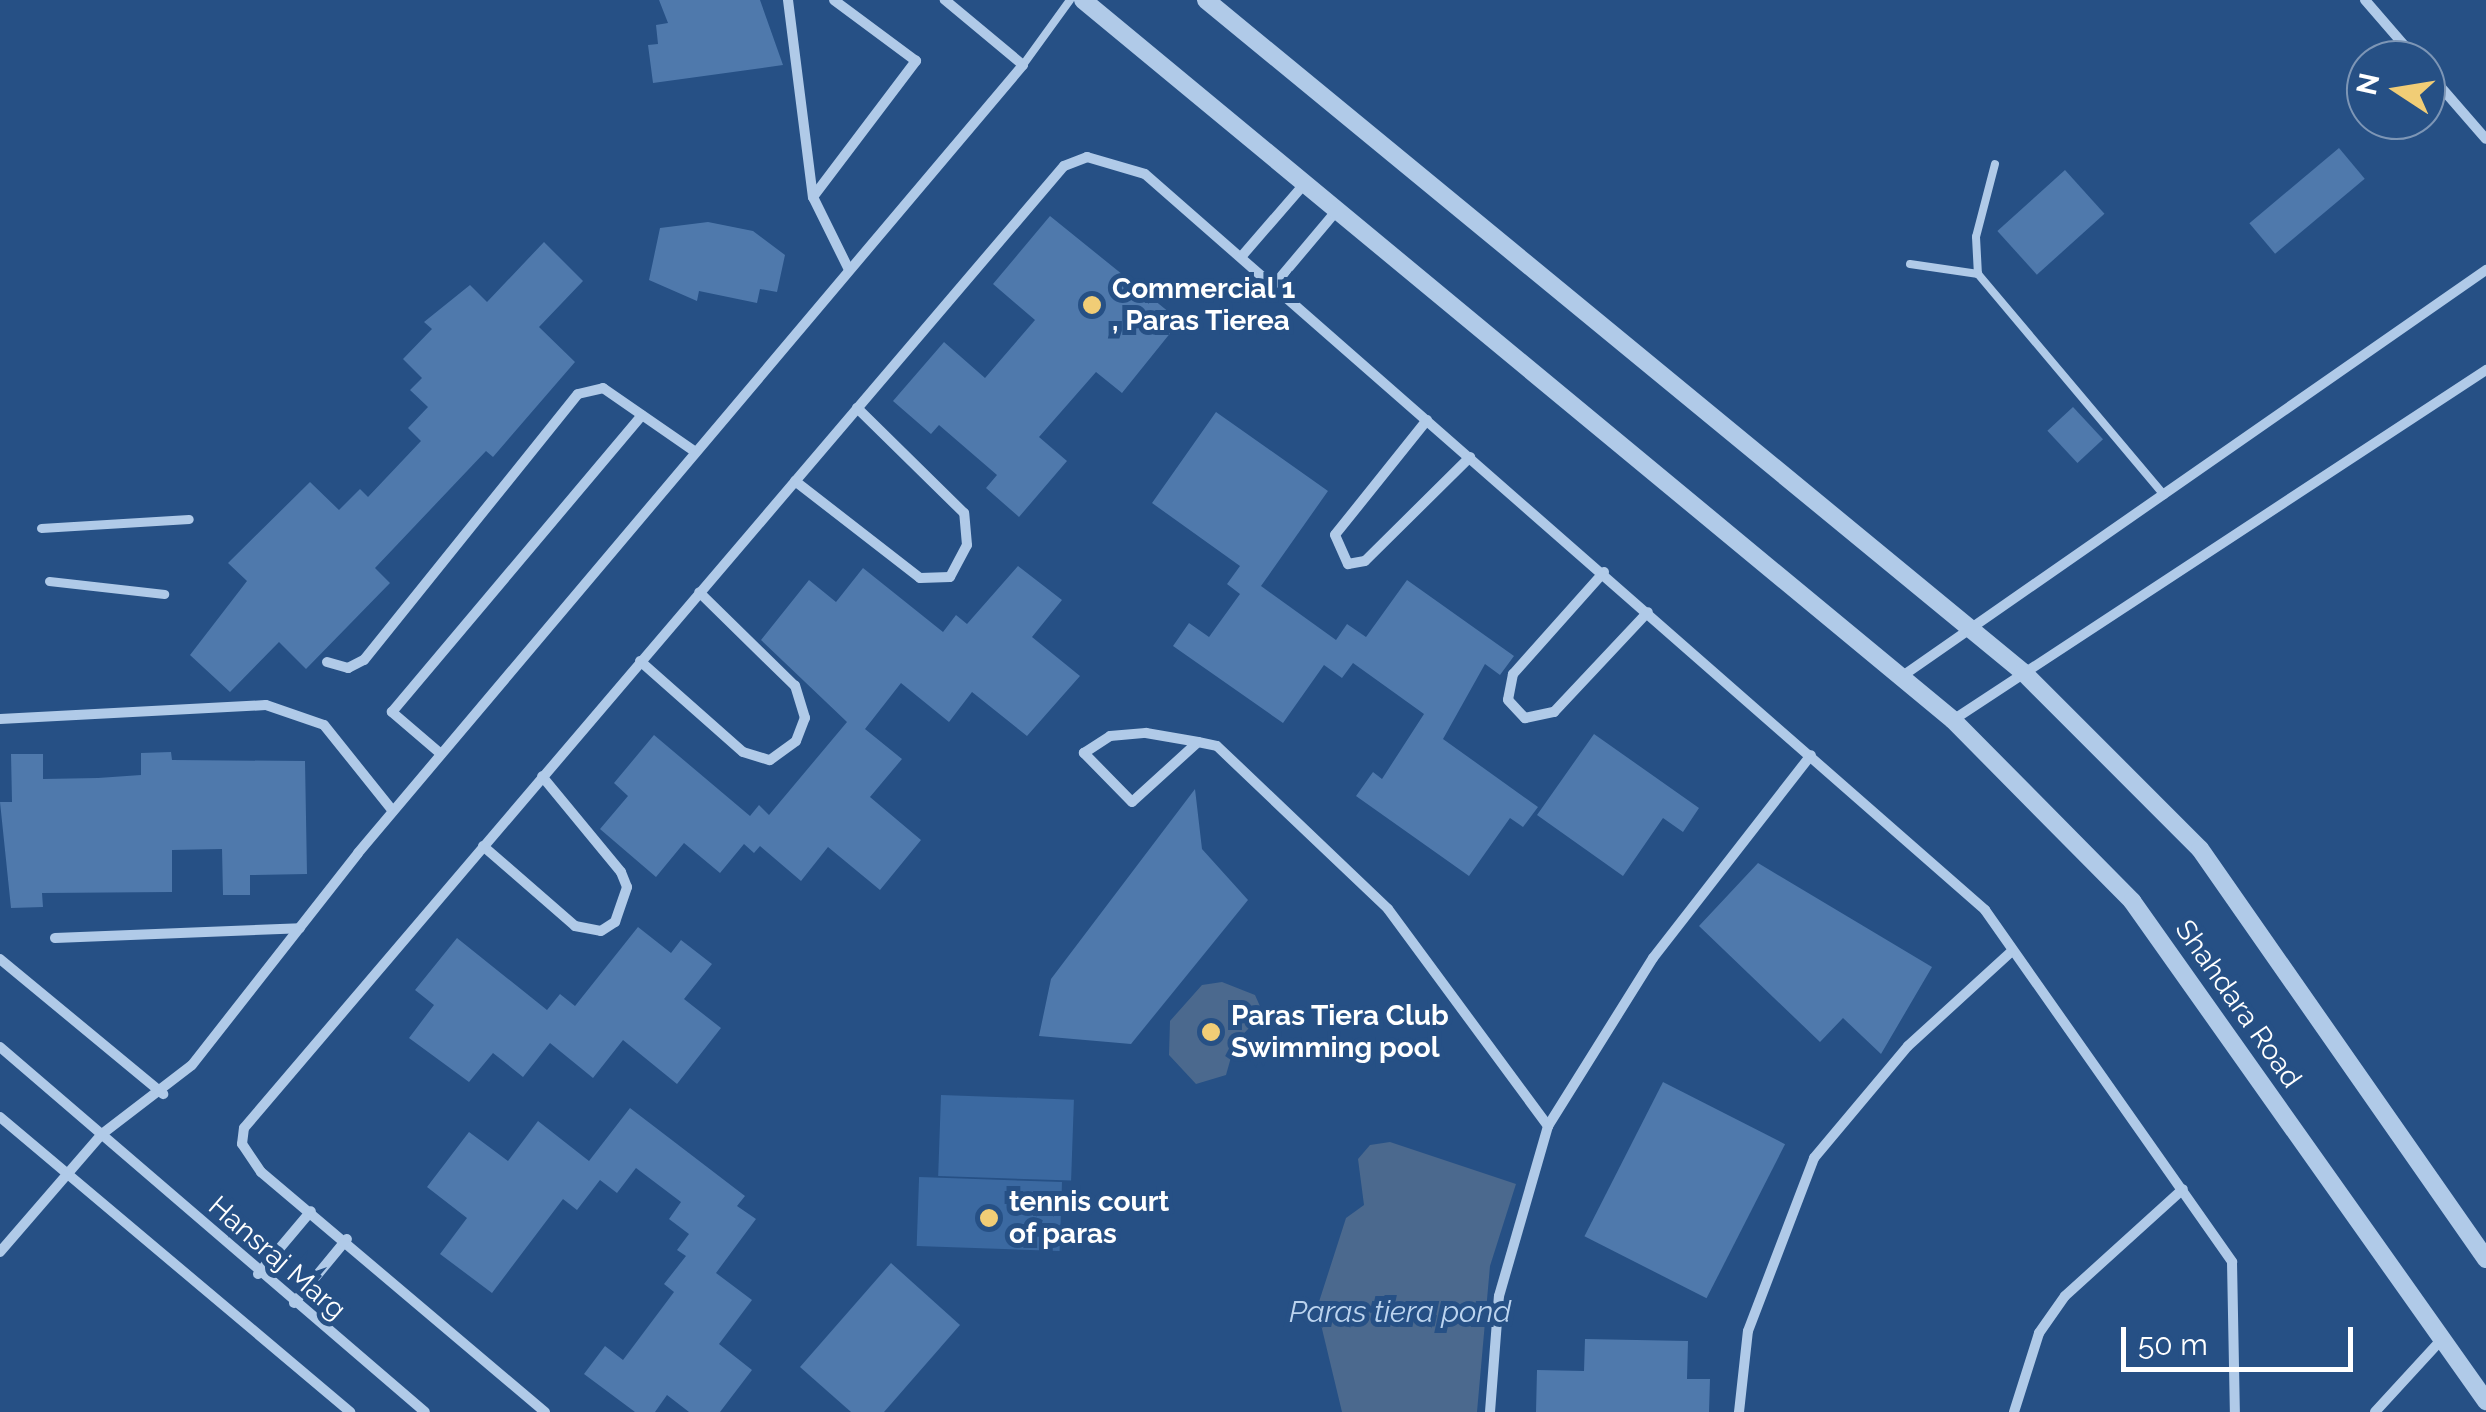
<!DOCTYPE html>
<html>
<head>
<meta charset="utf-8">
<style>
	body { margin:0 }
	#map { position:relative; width:2486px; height:1412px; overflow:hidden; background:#265085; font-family:Raleway,sans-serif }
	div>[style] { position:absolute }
	.green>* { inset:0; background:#3b69a1; transform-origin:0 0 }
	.water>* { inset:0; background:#4b698e }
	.building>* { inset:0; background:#4f79ac; transform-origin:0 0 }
	.service>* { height:8px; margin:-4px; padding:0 4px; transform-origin:4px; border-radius:4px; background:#b0cae8 }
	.pedestrian>* { height:9px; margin:-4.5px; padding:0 4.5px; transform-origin:4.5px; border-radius:4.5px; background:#b0cae8 }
	.minor>* { height:10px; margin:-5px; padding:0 5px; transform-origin:5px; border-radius:5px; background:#b0cae8 }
	.tertiary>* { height:18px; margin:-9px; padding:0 9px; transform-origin:9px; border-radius:9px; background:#b0cae8 }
	.dots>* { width:28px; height:28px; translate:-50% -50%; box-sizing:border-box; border:5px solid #265085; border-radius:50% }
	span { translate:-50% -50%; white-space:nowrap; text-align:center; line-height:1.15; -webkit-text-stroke:10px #265085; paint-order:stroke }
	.poi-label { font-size:28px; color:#fff; font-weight:700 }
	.left { translate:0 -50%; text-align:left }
	.street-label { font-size:28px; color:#fff }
	.water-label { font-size:30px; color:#bcd4ef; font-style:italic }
	.north { position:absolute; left:2346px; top:40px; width:100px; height:100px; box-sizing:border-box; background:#265085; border:2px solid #7d96b6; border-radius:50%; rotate:282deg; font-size:28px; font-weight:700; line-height:40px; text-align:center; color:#fff }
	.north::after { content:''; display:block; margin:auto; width:35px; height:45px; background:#f1cd76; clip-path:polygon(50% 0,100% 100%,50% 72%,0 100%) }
	.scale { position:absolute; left:2121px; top:1327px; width:232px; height:45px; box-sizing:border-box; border:5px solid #fff; border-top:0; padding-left:12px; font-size:30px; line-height:35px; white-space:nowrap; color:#fff; -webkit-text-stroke:8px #265085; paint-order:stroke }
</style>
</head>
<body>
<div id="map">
	<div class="green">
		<div style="left:941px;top:1095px;width:133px;height:81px;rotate:2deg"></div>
		<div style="left:1062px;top:1182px;width:69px;height:143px;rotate:92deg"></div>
	</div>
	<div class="water">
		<div style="clip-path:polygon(1222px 982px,1255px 995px,1263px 1013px,1235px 1043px,1226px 1075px,1196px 1084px,1169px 1055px,1170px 1021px,1202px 985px)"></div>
		<div style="clip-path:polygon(1390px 1142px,1516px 1184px,1490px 1266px,1477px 1412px,1342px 1412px,1317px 1308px,1346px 1218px,1364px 1205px,1358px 1159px,1370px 1145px)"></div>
	</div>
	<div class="building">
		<div style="clip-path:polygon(659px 0,760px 0,783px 65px,653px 83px,648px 45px,658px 44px,656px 25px,668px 23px)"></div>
		<div style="left:2339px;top:148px;width:40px;height:117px;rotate:50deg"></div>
		<div style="left:2065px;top:170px;width:59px;height:91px;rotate:48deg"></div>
		<div style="clip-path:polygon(1050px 216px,1180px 321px,1122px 393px,1096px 372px,1039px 437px,1067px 461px,1019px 517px,986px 488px,997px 475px,939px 425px,931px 434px,893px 401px,944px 342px,985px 378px,1035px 320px,993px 284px)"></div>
		<div style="clip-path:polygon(708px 222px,753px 231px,785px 255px,777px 292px,760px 289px,757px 303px,699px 291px,697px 301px,649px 280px,660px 228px)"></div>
		<div style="clip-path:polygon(544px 242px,583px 281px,539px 327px,575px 362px,493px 457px,486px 451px,375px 568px,390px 583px,306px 669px,279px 642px,230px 692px,190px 655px,247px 581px,228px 563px,310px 482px,339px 510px,360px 489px,368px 497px,421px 441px,408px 428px,428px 407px,410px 390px,422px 378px,403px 359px,432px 329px,424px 322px,470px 285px,487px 302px)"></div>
		<div style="left:2073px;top:407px;width:44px;height:35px;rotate:47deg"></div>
		<div style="clip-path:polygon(1216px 412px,1328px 491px,1261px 586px,1336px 640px,1347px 624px,1366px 637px,1407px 580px,1514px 656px,1500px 675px,1485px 664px,1443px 739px,1538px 807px,1523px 827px,1510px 818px,1469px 876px,1356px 796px,1373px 772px,1382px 779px,1424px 714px,1353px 663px,1342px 678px,1324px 665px,1283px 723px,1173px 646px,1189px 623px,1209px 637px,1240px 594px,1227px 584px,1240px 566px,1152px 503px)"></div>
		<div style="clip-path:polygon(1018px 566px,1062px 600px,1032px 637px,1080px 676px,1027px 736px,972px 692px,949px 722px,901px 683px,865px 729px,902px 759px,870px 797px,921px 840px,880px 890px,828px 847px,801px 881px,760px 846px,754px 853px,744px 844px,720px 873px,684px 843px,656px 877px,600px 829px,628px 796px,614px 783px,654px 735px,750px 816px,759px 805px,769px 815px,847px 722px,761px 640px,809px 580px,836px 602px,863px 568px,943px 632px,956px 615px,967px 624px)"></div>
		<div style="clip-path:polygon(1594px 734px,1699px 808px,1683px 832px,1663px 818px,1623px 876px,1537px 815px)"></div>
		<div style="clip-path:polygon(171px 752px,172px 760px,305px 761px,307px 874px,250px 875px,250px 895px,223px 895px,222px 849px,172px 850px,172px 892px,42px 893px,43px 907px,11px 908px,0 802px,12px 802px,11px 754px,43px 754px,43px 779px,98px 778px,141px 775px,141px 753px)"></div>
		<div style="clip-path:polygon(1195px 789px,1202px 849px,1248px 900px,1131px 1044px,1039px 1036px,1051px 979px)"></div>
		<div style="clip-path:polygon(1758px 863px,1932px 967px,1881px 1054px,1843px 1018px,1820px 1042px,1699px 926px)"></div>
		<div style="clip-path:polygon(638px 927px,671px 953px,681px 940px,712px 964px,684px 999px,721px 1028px,677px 1084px,623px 1040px,593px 1078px,550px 1043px,523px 1077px,493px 1053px,469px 1082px,409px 1038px,434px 1005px,415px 990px,457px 938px,547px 1010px,560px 994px,575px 1006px)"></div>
		<div style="left:1663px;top:1082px;width:137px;height:173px;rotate:27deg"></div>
		<div style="clip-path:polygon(630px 1108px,745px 1196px,737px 1206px,756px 1219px,716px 1273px,752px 1300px,719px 1344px,752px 1370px,720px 1412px,689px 1412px,667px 1395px,655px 1412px,635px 1412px,584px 1374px,605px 1346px,623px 1360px,674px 1292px,664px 1284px,686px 1256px,677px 1250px,689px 1234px,669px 1219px,681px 1202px,636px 1168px,617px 1193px,600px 1180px,577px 1210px,563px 1199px,492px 1293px,440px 1254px,467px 1218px,427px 1187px,469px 1132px,508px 1161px,538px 1121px,589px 1161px)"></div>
		<div style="clip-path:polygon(891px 1263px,960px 1325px,884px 1412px,851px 1412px,800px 1367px)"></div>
		<div style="clip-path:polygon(1585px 1339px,1688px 1341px,1687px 1379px,1710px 1379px,1709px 1412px,1536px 1412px,1537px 1370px,1584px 1371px)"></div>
	</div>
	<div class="service">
		<div style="left:1023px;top:65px;width:80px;rotate:-54.1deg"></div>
		<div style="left:1995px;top:164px;width:75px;rotate:104.6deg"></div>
		<div style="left:1976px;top:237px;width:37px;rotate:87deg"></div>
		<div style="left:1978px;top:274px;width:289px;rotate:49.9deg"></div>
		<div style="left:1910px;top:264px;width:69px;rotate:8.4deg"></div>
	</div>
	<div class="pedestrian">
		<div style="left:41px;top:528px;width:148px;rotate:-3.5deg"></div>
		<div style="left:49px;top:581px;width:116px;rotate:6.4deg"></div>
	</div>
	<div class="minor">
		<div style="left:788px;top:0;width:199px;rotate:82.8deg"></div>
		<div style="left:813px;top:197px;width:81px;rotate:63.7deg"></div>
		<div style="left:2365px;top:0;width:79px;rotate:49.1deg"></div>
		<div style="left:2426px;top:70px;width:91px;rotate:49deg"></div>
		<div style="left:813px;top:197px;width:171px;rotate:-52.9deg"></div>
		<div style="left:916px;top:61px;width:102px;rotate:-143.4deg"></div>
		<div style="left:1241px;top:257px;width:99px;rotate:-49.1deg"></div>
		<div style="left:1274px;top:285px;width:99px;rotate:-49.9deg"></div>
		<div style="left:1427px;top:420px;width:147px;rotate:128.7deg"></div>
		<div style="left:1335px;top:535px;width:32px;rotate:66deg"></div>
		<div style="left:1348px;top:564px;width:17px;rotate:-10deg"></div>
		<div style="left:1365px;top:561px;width:148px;rotate:-44.7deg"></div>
		<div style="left:795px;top:481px;width:158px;rotate:37.8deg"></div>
		<div style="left:920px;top:578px;width:30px;rotate:-2deg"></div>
		<div style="left:950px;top:577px;width:36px;rotate:-62deg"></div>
		<div style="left:967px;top:545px;width:32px;rotate:-95deg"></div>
		<div style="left:964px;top:513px;width:150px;rotate:-135.5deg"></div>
		<div style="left:1604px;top:572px;width:137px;rotate:131.7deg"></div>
		<div style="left:1513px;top:674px;width:26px;rotate:101deg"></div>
		<div style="left:1508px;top:700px;width:25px;rotate:47deg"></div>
		<div style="left:1525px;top:718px;width:30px;rotate:-12deg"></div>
		<div style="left:1554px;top:712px;width:137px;rotate:-46.8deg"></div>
		<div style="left:640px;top:661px;width:137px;rotate:41.5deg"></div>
		<div style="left:743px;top:752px;width:28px;rotate:17deg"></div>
		<div style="left:770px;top:760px;width:32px;rotate:-36deg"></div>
		<div style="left:796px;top:741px;width:25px;rotate:-69deg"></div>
		<div style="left:805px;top:718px;width:34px;rotate:-107deg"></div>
		<div style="left:795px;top:686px;width:134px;rotate:-135.6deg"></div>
		<div style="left:327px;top:662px;width:22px;rotate:16deg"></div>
		<div style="left:348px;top:668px;width:18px;rotate:-27deg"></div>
		<div style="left:364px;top:660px;width:341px;rotate:-51.2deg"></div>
		<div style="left:578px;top:394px;width:26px;rotate:-13deg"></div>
		<div style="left:603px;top:388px;width:111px;rotate:34.7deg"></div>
		<div style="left:1901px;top:677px;width:713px;rotate:-34.83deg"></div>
		<div style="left:0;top:719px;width:266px;rotate:-3deg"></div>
		<div style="left:266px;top:705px;width:61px;rotate:19deg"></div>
		<div style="left:324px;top:725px;width:110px;rotate:51.3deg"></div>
		<div style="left:1953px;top:720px;width:638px;rotate:-33.29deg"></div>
		<div style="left:1198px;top:742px;width:89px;rotate:137.7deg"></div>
		<div style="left:1132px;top:802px;width:69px;rotate:-134.4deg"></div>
		<div style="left:1084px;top:753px;width:31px;rotate:-33deg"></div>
		<div style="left:1110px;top:736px;width:36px;rotate:-5deg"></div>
		<div style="left:1146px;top:733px;width:53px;rotate:9.8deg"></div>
		<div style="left:1198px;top:742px;width:19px;rotate:12deg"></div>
		<div style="left:1217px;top:746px;width:236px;rotate:43.6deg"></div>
		<div style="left:1388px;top:909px;width:270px;rotate:53.6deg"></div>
		<div style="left:441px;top:754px;width:65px;rotate:-139.4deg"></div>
		<div style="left:392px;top:712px;width:388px;rotate:-49.9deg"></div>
		<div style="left:483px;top:846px;width:122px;rotate:41deg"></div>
		<div style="left:575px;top:926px;width:26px;rotate:11deg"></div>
		<div style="left:601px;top:931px;width:17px;rotate:-33deg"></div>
		<div style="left:615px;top:922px;width:37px;rotate:-71deg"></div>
		<div style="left:627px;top:887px;width:16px;rotate:-112deg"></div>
		<div style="left:621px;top:872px;width:124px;rotate:-129.5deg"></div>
		<div style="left:55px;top:938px;width:245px;rotate:-2.3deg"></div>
		<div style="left:0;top:959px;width:212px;rotate:39.6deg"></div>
		<div style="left:0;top:1047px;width:560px;rotate:40.66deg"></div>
		<div style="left:0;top:1117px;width:458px;rotate:40.1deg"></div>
		<div style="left:0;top:1252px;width:156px;rotate:-49.2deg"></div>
		<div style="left:102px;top:1134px;width:113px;rotate:-37.5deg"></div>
		<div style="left:192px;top:1065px;width:269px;rotate:-51.9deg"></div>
		<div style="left:358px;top:853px;width:1031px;rotate:-49.84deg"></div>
		<div style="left:1023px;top:65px;width:102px;rotate:-140.2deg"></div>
		<div style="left:258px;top:1274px;width:82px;rotate:-49.9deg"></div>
		<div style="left:294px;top:1303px;width:83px;rotate:-50.4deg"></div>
		<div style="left:545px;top:1412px;width:372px;rotate:-139.8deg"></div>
		<div style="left:261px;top:1172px;width:34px;rotate:-124deg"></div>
		<div style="left:242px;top:1144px;width:16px;rotate:-83deg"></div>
		<div style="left:244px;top:1128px;width:1264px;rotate:-49.56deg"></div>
		<div style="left:1064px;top:166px;width:25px;rotate:-21deg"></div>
		<div style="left:1087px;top:157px;width:60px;rotate:16.3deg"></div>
		<div style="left:1145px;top:174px;width:1117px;rotate:41.22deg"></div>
		<div style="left:1985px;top:910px;width:430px;rotate:54.9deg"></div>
		<div style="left:2232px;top:1262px;width:150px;rotate:88.9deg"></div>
		<div style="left:1490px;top:1412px;width:116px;rotate:-85.6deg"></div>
		<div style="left:1499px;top:1296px;width:177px;rotate:-73.9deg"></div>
		<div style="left:1548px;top:1126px;width:198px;rotate:-58deg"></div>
		<div style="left:1653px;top:958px;width:257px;rotate:-52.1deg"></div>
		<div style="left:1739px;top:1412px;width:81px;rotate:-83.7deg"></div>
		<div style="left:1748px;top:1331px;width:185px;rotate:-69.1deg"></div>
		<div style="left:1814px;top:1158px;width:146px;rotate:-50deg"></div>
		<div style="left:1908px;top:1046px;width:141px;rotate:-42.4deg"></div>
		<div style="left:2014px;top:1412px;width:83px;rotate:-72.4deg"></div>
		<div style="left:2039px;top:1333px;width:45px;rotate:-54.9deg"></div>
		<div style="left:2065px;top:1296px;width:159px;rotate:-42.2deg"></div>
		<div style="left:2375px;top:1412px;width:99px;rotate:-47.5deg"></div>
	</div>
	<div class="tertiary">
		<div style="left:1083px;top:0;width:1129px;rotate:39.61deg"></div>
		<div style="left:1953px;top:720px;width:255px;rotate:45.3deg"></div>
		<div style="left:2132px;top:901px;width:613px;rotate:54.7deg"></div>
		<div style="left:1206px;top:0;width:1058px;rotate:39.44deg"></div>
		<div style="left:2023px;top:672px;width:250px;rotate:45deg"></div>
		<div style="left:2200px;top:849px;width:500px;rotate:55.1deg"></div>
	</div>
	<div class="dots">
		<div style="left:1092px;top:305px;background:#f1cd76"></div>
		<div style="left:1211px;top:1032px;background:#f1cd76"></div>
		<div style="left:989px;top:1218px;background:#f1cd76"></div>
	</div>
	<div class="poi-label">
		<span class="left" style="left:1112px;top:305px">Commercial 1<br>, Paras Tierea</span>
		<span class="left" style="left:1231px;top:1032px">Paras Tiera Club<br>Swimming pool</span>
		<span class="left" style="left:1009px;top:1218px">tennis court<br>of paras</span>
	</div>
	<div class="street-label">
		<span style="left:2238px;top:1004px;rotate:55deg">Shahdara Road</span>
		<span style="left:277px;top:1258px;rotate:41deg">Hansraj Marg</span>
	</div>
	<div class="water-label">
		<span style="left:1400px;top:1312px">Paras tiera pond</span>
	</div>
	<div class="north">N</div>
	<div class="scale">50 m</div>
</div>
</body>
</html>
